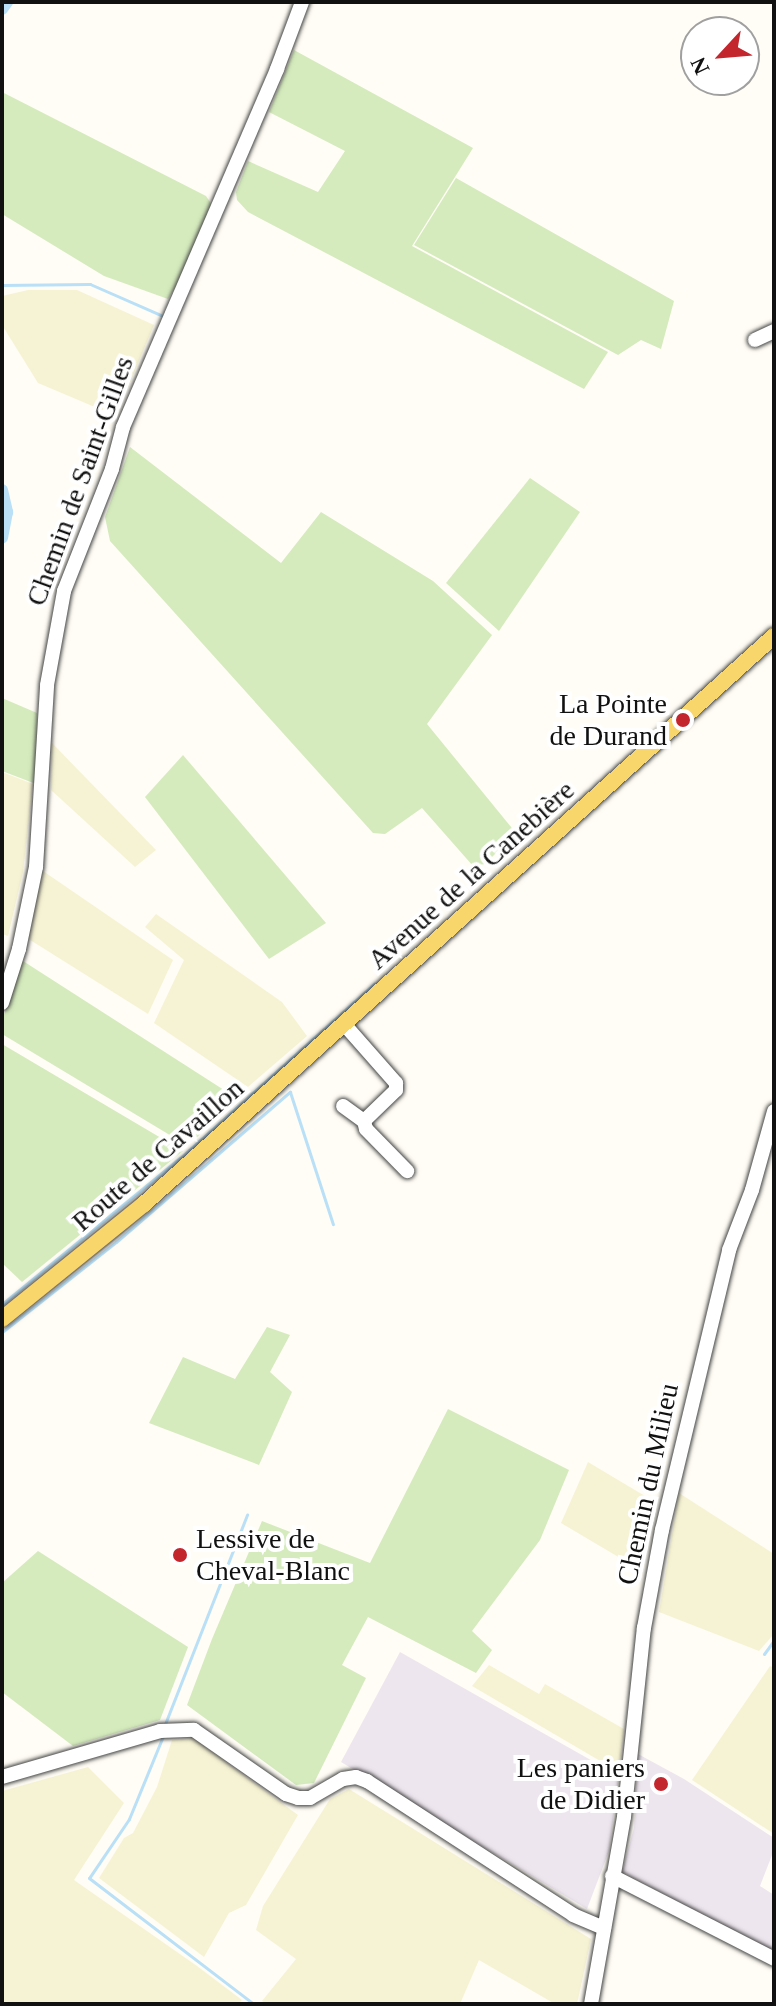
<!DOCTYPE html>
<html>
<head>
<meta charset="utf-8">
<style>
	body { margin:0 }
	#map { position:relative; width:776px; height:2006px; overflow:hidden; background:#fffdf5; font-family:"Times New Roman",serif }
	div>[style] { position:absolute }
	.industrial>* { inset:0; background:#eee6ef }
	.farmland>* { inset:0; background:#f6f3d4 }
	.green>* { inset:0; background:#d5ebbd }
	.stream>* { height:3px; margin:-1.5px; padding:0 1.5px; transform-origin:1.5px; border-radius:1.5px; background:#b9e0f7 }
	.canal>* { height:12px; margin:-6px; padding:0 6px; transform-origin:6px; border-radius:6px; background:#b9e0f7 }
	.roads { filter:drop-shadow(0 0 2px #444) drop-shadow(0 0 2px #444) }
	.minor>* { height:14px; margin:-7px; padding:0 7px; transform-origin:7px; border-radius:7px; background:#fff }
	.major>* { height:16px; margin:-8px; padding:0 8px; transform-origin:8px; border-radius:8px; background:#f9d66b }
	.dots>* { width:22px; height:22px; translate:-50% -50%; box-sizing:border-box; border:4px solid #fff; border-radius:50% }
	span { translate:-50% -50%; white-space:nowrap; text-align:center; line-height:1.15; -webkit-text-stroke:8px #fff; paint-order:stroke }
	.street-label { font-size:28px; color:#111 }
	.poi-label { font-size:28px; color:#111 }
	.right { translate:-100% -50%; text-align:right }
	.left { translate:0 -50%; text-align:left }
	.frame { position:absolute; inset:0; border:4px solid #111; pointer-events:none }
	.north { position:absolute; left:680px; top:16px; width:80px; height:80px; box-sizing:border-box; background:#fff; border:2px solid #a0a0a0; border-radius:50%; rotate:244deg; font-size:22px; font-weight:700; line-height:32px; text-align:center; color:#111 }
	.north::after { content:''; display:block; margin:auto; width:28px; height:36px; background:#c4262e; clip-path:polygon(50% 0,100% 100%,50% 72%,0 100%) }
</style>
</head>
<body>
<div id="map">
	<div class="industrial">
		<div style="clip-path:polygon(400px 1652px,619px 1776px,609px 1851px,587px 1909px,341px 1762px)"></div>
		<div style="clip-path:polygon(638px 1754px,684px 1779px,774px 1838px,774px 1850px,760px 1886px,774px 1895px,774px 1952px,622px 1872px,634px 1828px)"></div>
	</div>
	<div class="farmland">
		<div style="clip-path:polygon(28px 290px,77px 290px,154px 325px,116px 416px,38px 383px,2px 325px,2px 296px)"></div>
		<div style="clip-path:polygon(52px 743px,156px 850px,135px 867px,51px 790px)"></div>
		<div style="clip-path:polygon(2px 772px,33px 784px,23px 872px,8px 936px,2px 934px)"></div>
		<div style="clip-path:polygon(43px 871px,173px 960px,148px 1014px,27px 938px)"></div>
		<div style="clip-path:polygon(156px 914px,282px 1002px,307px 1036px,248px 1087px,154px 1023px,184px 960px,145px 927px)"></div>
		<div style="clip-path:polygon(588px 1462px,655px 1502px,642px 1571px,561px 1523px)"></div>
		<div style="clip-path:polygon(679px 1493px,774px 1554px,774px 1634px,759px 1651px,659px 1612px)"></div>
		<div style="clip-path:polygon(489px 1665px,539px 1694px,545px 1684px,624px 1729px,619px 1772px,472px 1686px)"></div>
		<div style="clip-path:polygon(770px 1666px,774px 1668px,774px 1834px,692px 1780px)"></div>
		<div style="clip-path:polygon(193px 1738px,298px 1815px,246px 1905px,229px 1913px,204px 1957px,99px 1878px,124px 1838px,133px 1833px,157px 1787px,172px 1740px)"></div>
		<div style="clip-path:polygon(88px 1767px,124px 1803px,74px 1880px,197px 1966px,242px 2000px,238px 2004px,2px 2004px,2px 1791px)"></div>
		<div style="clip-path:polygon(349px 1789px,591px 1939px,577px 2004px,555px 2004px,479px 1960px,460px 2004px,267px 2004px,262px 2001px,296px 1959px,256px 1930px,263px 1906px,330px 1799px)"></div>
	</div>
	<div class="green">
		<div style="clip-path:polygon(294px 50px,473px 148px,412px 246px,608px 352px,584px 389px,248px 212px,237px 200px,236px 192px,248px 161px,318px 192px,345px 151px,269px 112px)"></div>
		<div style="clip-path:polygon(2px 92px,206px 196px,214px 208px,192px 260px,168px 299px,104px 276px,2px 214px)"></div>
		<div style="clip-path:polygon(456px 178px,674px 301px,661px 349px,641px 340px,618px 355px,414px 245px)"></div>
		<div style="clip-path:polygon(130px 447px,281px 563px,321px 512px,433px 581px,492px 635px,427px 724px,516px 833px,485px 864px,473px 866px,422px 808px,385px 834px,373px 833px,110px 541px,105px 517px)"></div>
		<div style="clip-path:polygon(530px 478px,580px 512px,499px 631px,446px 583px)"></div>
		<div style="clip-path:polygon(2px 698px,37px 713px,36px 784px,2px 771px)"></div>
		<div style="clip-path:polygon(183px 755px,326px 923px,269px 959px,145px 797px)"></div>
		<div style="clip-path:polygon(23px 961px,224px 1090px,232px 1104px,188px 1146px,2px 1034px,2px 1020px)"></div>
		<div style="clip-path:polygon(2px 1044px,183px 1151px,22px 1282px,2px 1263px)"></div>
		<div style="clip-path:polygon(267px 1327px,290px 1335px,270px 1372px,292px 1392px,259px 1465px,149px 1423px,183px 1357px,235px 1379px)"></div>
		<div style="clip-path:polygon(448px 1409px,569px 1470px,540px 1540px,472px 1631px,492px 1650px,476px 1673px,368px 1617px,342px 1665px,366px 1678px,314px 1783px,296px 1785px,187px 1705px,212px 1639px,262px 1521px,370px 1563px)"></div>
		<div style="clip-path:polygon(38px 1551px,188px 1647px,160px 1720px,73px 1746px,2px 1692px,2px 1583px)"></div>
	</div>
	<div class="stream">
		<div style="left:2px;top:285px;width:88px;rotate:-0.7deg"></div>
		<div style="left:90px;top:284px;width:80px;rotate:23.7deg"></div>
		<div style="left:2px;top:1304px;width:230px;rotate:-39.4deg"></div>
		<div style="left:180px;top:1158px;width:261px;rotate:-41.9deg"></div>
		<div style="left:2px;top:1332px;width:145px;rotate:-38.3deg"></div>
		<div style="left:116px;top:1242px;width:230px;rotate:-40.8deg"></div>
		<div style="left:290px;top:1092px;width:139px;rotate:72deg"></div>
		<div style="left:764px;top:1654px;width:17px;rotate:-54deg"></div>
		<div style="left:773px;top:1661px;width:1px"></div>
		<div style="left:165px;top:1724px;width:225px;rotate:-68.6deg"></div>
		<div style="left:163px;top:1736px;width:90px;rotate:112.3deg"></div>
		<div style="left:129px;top:1819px;width:71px;rotate:124.1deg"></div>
		<div style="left:89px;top:1878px;width:208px;rotate:37.4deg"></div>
	</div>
	<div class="canal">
		<div style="left:2px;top:9px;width:9px;rotate:-54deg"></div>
		<div style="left:2px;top:490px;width:23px;rotate:77deg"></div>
		<div style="left:7px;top:512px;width:26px;rotate:101deg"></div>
	</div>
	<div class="roads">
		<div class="minor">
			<div style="left:755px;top:340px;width:21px;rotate:-25deg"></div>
			<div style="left:2px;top:1003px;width:57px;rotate:-72.5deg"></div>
			<div style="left:19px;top:949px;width:84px;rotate:-78.3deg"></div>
			<div style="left:36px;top:867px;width:182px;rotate:-86.5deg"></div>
			<div style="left:47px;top:685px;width:96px;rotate:-79.7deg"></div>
			<div style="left:64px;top:591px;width:131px;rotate:-68.5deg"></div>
			<div style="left:112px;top:469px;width:43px;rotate:-75.3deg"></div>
			<div style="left:123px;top:427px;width:390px;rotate:-66.7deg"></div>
			<div style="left:277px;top:69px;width:72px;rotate:-69.5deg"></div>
			<div style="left:344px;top:1024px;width:79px;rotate:48.6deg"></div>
			<div style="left:396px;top:1083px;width:7px;rotate:90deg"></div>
			<div style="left:396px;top:1090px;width:45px;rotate:135.9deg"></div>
			<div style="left:364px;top:1121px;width:8px;rotate:76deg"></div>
			<div style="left:366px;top:1129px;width:59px;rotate:45.7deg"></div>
			<div style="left:343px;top:1106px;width:26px;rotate:36deg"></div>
			<div style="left:2px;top:1777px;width:165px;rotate:-16.2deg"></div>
			<div style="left:160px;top:1731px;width:34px;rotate:-2deg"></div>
			<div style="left:194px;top:1730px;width:112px;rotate:34.8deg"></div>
			<div style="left:286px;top:1794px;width:13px;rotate:18deg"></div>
			<div style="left:298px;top:1798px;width:12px"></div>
			<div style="left:310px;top:1798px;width:38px;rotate:-30deg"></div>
			<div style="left:343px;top:1779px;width:13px;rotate:-9deg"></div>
			<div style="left:356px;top:1777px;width:12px;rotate:20deg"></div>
			<div style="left:367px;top:1781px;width:246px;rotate:33deg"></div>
			<div style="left:573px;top:1915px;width:34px;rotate:23deg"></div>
			<div style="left:612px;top:1876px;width:182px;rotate:27.1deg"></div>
			<div style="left:591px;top:2004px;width:190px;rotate:-80deg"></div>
			<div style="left:624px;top:1817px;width:190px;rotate:-84deg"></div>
			<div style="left:644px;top:1628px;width:100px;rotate:-79.6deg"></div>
			<div style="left:662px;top:1530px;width:288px;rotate:-76.5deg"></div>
			<div style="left:729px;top:1250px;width:64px;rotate:-69deg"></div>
			<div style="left:752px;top:1190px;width:82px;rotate:-74.4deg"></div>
		</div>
		<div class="major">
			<div style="left:2px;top:1319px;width:183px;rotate:-39deg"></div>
			<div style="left:144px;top:1204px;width:848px;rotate:-42.04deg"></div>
		</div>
	</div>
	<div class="dots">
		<div style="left:683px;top:720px;background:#c4262e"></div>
		<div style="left:180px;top:1555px;background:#c4262e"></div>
		<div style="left:661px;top:1784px;background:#c4262e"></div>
	</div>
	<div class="street-label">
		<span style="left:80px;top:481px;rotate:-70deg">Chemin de Saint-Gilles</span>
		<span style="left:471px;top:875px;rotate:-42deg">Avenue de la Canebière</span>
		<span style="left:158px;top:1155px;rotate:-41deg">Route de Cavaillon</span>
		<span style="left:648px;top:1484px;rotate:-78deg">Chemin du Milieu</span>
	</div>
	<div class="poi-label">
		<span class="right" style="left:667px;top:720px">La Pointe<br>de Durand</span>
		<span class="left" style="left:196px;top:1555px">Lessive de<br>Cheval-Blanc</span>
		<span class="right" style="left:645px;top:1784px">Les paniers<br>de Didier</span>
	</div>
	<div class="frame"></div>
	<div class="north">N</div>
</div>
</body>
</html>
